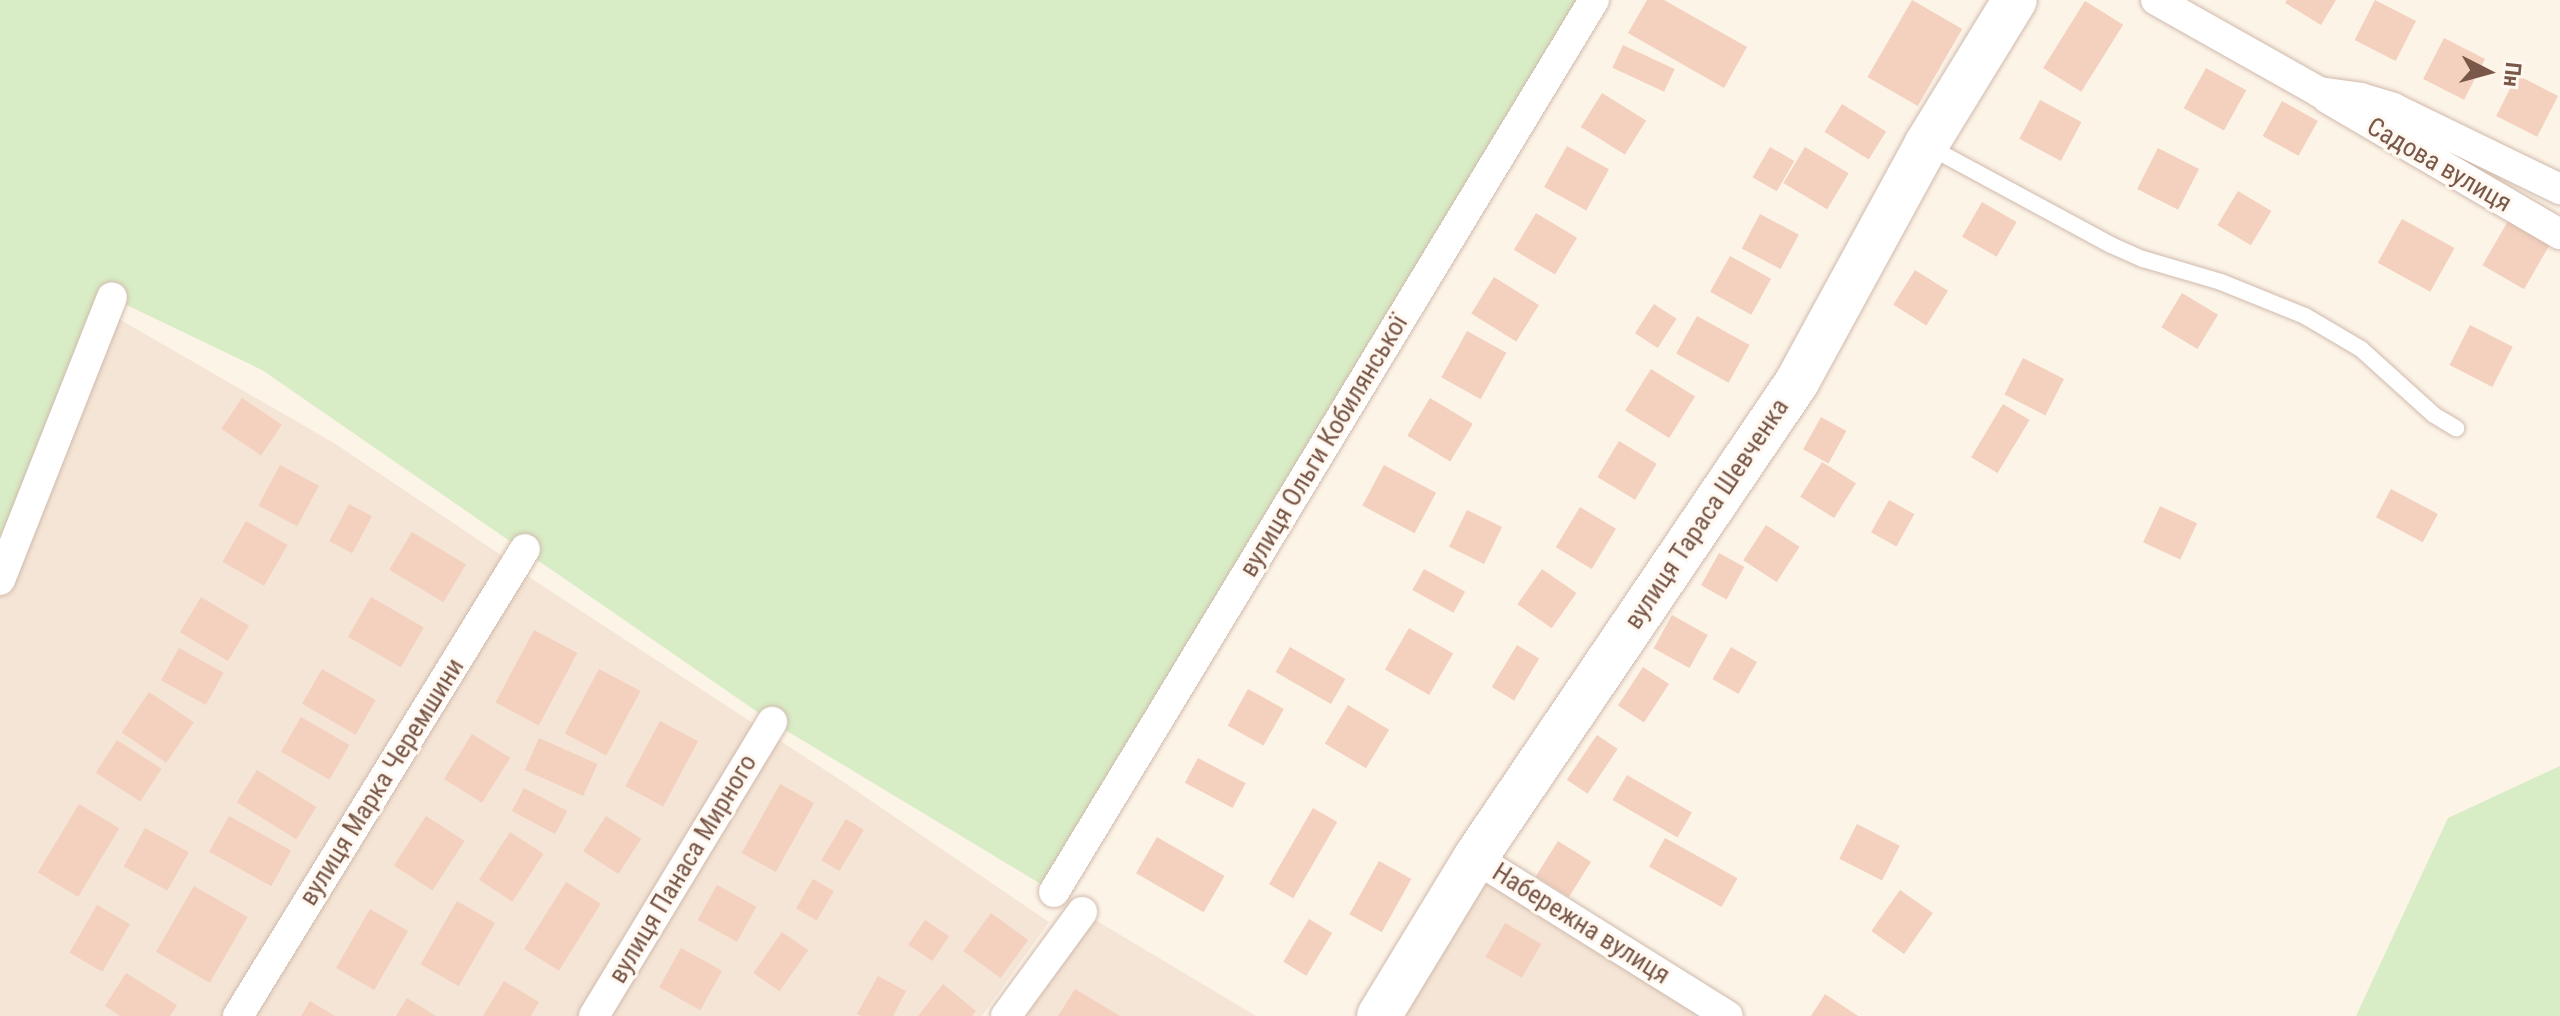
<!DOCTYPE html>
<html>
<head>
<meta charset="utf-8">
<style>
	body { margin:0 }
	#map { position:relative; width:2560px; height:1016px; overflow:hidden; background:#fdf4e8; font-family:"Roboto Condensed",sans-serif }
	div>[style] { position:absolute }
	.residential>* { inset:0; background:#f5e5d6 }
	.green>* { inset:0; background:#d8ecc5 }
	.building>* { inset:0; background:#f4d0be; transform-origin:0 0 }
	.roads { filter:drop-shadow(0 0 2px #d0baac) drop-shadow(0 0 2px #d0baac) }
	.lane>* { height:16px; margin:-8px; padding:0 8px; transform-origin:8px; border-radius:8px; background:#fff }
	.street>* { height:30px; margin:-15px; padding:0 15px; transform-origin:15px; border-radius:15px; background:#fff }
	.secondary>* { height:44px; margin:-22px; padding:0 22px; transform-origin:22px; border-radius:22px; background:#fff }
	span { translate:-50% -50%; white-space:nowrap; text-align:center; line-height:1.15; -webkit-text-stroke:6px #fff8f0; paint-order:stroke }
	.street-label { font-size:26px; color:#79584a }
	.north { position:absolute; left:2448px; top:32px; width:80px; height:80px; -webkit-text-stroke:6px #fff8f0; paint-order:stroke; rotate:96deg; font-size:22px; font-weight:700; line-height:32px; text-align:center; color:#79584a }
	.north::after { content:''; display:block; margin:auto; width:28px; height:36px; background:#79584a; clip-path:polygon(50% 0,100% 100%,50% 72%,0 100%) }
</style>
</head>
<body>
<div id="map">
	<div class="residential">
		<div style="clip-path:polygon(112px 315px,334px 443px,504px 557px,223px 1016px,0 1016px,0 594px)"></div>
		<div style="clip-path:polygon(526px 575px,845px 783px,1049px 922px,982px 1016px,253px 1016px)"></div>
		<div style="clip-path:polygon(1475px 858px,1728px 1016px,1379px 1016px)"></div>
		<div style="clip-path:polygon(1082px 912px,1256px 1016px,1006px 1016px)"></div>
	</div>
	<div class="green">
		<div style="clip-path:polygon(0 0,1594px 0,1054px 892px,772px 722px,262px 370px,112px 298px,0 580px)"></div>
		<div style="clip-path:polygon(2560px 766px,2560px 1016px,2356px 1016px,2448px 818px)"></div>
	</div>
	<div class="building">
		<div style="clip-path:polygon(1647px 0,1664px 0,1747px 47px,1724px 88px,1628px 33px)"></div>
		<div style="left:1912px;top:0;width:58px;height:89px;rotate:30deg"></div>
		<div style="clip-path:polygon(2287px 0,2336px 0,2321px 25px,2285px 3px)"></div>
		<div style="left:2375px;top:0;width:46px;height:45px;rotate:27deg"></div>
		<div style="left:2085px;top:1px;width:45px;height:79px;rotate:32deg"></div>
		<div style="left:2444px;top:38px;width:46px;height:46px;rotate:27deg"></div>
		<div style="left:1623px;top:45px;width:57px;height:25px;rotate:25deg"></div>
		<div style="left:2206px;top:68px;width:46px;height:46px;rotate:29deg"></div>
		<div style="left:2517px;top:75px;width:46px;height:46px;rotate:27deg"></div>
		<div style="left:1602px;top:93px;width:52px;height:40px;rotate:32deg"></div>
		<div style="left:2040px;top:100px;width:47px;height:44px;rotate:28deg"></div>
		<div style="left:2282px;top:101px;width:41px;height:40px;rotate:29deg"></div>
		<div style="left:1842px;top:104px;width:52px;height:33px;rotate:32deg"></div>
		<div style="left:1567px;top:146px;width:48px;height:47px;rotate:29deg"></div>
		<div style="left:1770px;top:147px;width:28px;height:35px;rotate:30deg"></div>
		<div style="left:1805px;top:147px;width:51px;height:42px;rotate:31deg"></div>
		<div style="left:2158px;top:148px;width:46px;height:46px;rotate:27deg"></div>
		<div style="left:2238px;top:191px;width:39px;height:40px;rotate:31deg"></div>
		<div style="left:1982px;top:202px;width:40px;height:40px;rotate:30deg"></div>
		<div style="left:1536px;top:213px;width:48px;height:43px;rotate:31deg"></div>
		<div style="left:1760px;top:214px;width:44px;height:39px;rotate:28deg"></div>
		<div style="left:2402px;top:219px;width:60px;height:50px;rotate:29deg"></div>
		<div style="left:2508px;top:221px;width:48px;height:51px;rotate:30deg"></div>
		<div style="left:1730px;top:256px;width:47px;height:41px;rotate:29deg"></div>
		<div style="left:1915px;top:270px;width:39px;height:41px;rotate:32deg"></div>
		<div style="left:1494px;top:277px;width:53px;height:43px;rotate:32deg"></div>
		<div style="left:2182px;top:293px;width:42px;height:40px;rotate:31deg"></div>
		<div style="left:1654px;top:304px;width:27px;height:35px;rotate:33deg"></div>
		<div style="left:1697px;top:316px;width:60px;height:43px;rotate:29deg"></div>
		<div style="left:2470px;top:325px;width:48px;height:45px;rotate:27deg"></div>
		<div style="left:1467px;top:331px;width:45px;height:53px;rotate:29deg"></div>
		<div style="left:2023px;top:358px;width:46px;height:41px;rotate:27deg"></div>
		<div style="left:1651px;top:369px;width:52px;height:49px;rotate:32deg"></div>
		<div style="left:242px;top:398px;width:48px;height:37px;rotate:34deg"></div>
		<div style="left:1430px;top:398px;width:50px;height:44px;rotate:31deg"></div>
		<div style="left:2003px;top:404px;width:31px;height:62px;rotate:31deg"></div>
		<div style="left:1821px;top:417px;width:29px;height:37px;rotate:29deg"></div>
		<div style="left:1619px;top:441px;width:44px;height:42px;rotate:31deg"></div>
		<div style="left:1822px;top:462px;width:40px;height:41px;rotate:32deg"></div>
		<div style="left:280px;top:465px;width:44px;height:46px;rotate:28deg"></div>
		<div style="left:1384px;top:465px;width:59px;height:46px;rotate:28deg"></div>
		<div style="left:2391px;top:489px;width:53px;height:32px;rotate:28deg"></div>
		<div style="left:1889px;top:500px;width:29px;height:37px;rotate:29deg"></div>
		<div style="left:349px;top:504px;width:26px;height:42px;rotate:28deg"></div>
		<div style="left:2160px;top:506px;width:41px;height:40px;rotate:25deg"></div>
		<div style="left:1580px;top:507px;width:42px;height:47px;rotate:31deg"></div>
		<div style="left:1467px;top:510px;width:39px;height:41px;rotate:26deg"></div>
		<div style="left:246px;top:521px;width:48px;height:47px;rotate:30deg"></div>
		<div style="left:1766px;top:525px;width:40px;height:42px;rotate:33deg"></div>
		<div style="left:412px;top:532px;width:63px;height:44px;rotate:31deg"></div>
		<div style="left:1719px;top:553px;width:29px;height:37px;rotate:29deg"></div>
		<div style="left:1424px;top:569px;width:47px;height:24px;rotate:29deg"></div>
		<div style="left:1542px;top:569px;width:42px;height:43px;rotate:35deg"></div>
		<div style="left:201px;top:597px;width:56px;height:41px;rotate:31deg"></div>
		<div style="left:371px;top:597px;width:61px;height:46px;rotate:30deg"></div>
		<div style="left:1672px;top:615px;width:41px;height:38px;rotate:29deg"></div>
		<div style="left:1409px;top:628px;width:51px;height:48px;rotate:30deg"></div>
		<div style="left:534px;top:630px;width:49px;height:82px;rotate:28deg"></div>
		<div style="left:1517px;top:645px;width:26px;height:49px;rotate:31deg"></div>
		<div style="left:1290px;top:647px;width:64px;height:29px;rotate:30deg"></div>
		<div style="left:1731px;top:647px;width:30px;height:37px;rotate:30deg"></div>
		<div style="left:179px;top:648px;width:51px;height:37px;rotate:29deg"></div>
		<div style="left:1643px;top:667px;width:31px;height:46px;rotate:33deg"></div>
		<div style="left:322px;top:669px;width:62px;height:40px;rotate:30deg"></div>
		<div style="left:599px;top:669px;width:47px;height:73px;rotate:28deg"></div>
		<div style="left:1248px;top:689px;width:41px;height:42px;rotate:29deg"></div>
		<div style="left:149px;top:692px;width:54px;height:49px;rotate:34deg"></div>
		<div style="left:1348px;top:705px;width:48px;height:45px;rotate:31deg"></div>
		<div style="left:301px;top:717px;width:56px;height:40px;rotate:30deg"></div>
		<div style="left:660px;top:721px;width:43px;height:74px;rotate:28deg"></div>
		<div style="left:472px;top:734px;width:45px;height:53px;rotate:32deg"></div>
		<div style="left:1597px;top:735px;width:25px;height:54px;rotate:34deg"></div>
		<div style="left:539px;top:738px;width:64px;height:35px;rotate:24deg"></div>
		<div style="left:117px;top:740px;width:53px;height:39px;rotate:33deg"></div>
		<div style="left:1198px;top:758px;width:54px;height:28px;rotate:28deg"></div>
		<div style="left:257px;top:770px;width:70px;height:38px;rotate:32deg"></div>
		<div style="left:1627px;top:775px;width:75px;height:29px;rotate:30deg"></div>
		<div style="left:780px;top:784px;width:39px;height:79px;rotate:29deg"></div>
		<div style="left:524px;top:788px;width:49px;height:26px;rotate:28deg"></div>
		<div style="left:79px;top:804px;width:47px;height:80px;rotate:31deg"></div>
		<div style="left:1313px;top:808px;width:28px;height:88px;rotate:30deg"></div>
		<div style="left:229px;top:816px;width:71px;height:41px;rotate:29deg"></div>
		<div style="left:426px;top:816px;width:46px;height:59px;rotate:33deg"></div>
		<div style="left:606px;top:816px;width:42px;height:42px;rotate:33deg"></div>
		<div style="left:846px;top:819px;width:21px;height:48px;rotate:31deg"></div>
		<div style="left:1857px;top:824px;width:48px;height:39px;rotate:27deg"></div>
		<div style="left:145px;top:828px;width:50px;height:44px;rotate:29deg"></div>
		<div style="left:510px;top:832px;width:40px;height:57px;rotate:33deg"></div>
		<div style="left:1157px;top:837px;width:78px;height:42px;rotate:30deg"></div>
		<div style="left:1665px;top:838px;width:83px;height:33px;rotate:29deg"></div>
		<div style="left:1558px;top:841px;width:39px;height:42px;rotate:32deg"></div>
		<div style="left:1379px;top:861px;width:37px;height:61px;rotate:29deg"></div>
		<div style="left:813px;top:879px;width:24px;height:34px;rotate:30deg"></div>
		<div style="left:566px;top:882px;width:41px;height:79px;rotate:32deg"></div>
		<div style="left:717px;top:885px;width:45px;height:40px;rotate:29deg"></div>
		<div style="left:194px;top:886px;width:62px;height:76px;rotate:30deg"></div>
		<div style="left:1900px;top:890px;width:40px;height:50px;rotate:35deg"></div>
		<div style="left:457px;top:901px;width:44px;height:73px;rotate:30deg"></div>
		<div style="left:97px;top:905px;width:38px;height:55px;rotate:30deg"></div>
		<div style="left:370px;top:909px;width:44px;height:68px;rotate:30deg"></div>
		<div style="left:991px;top:913px;width:46px;height:47px;rotate:36deg"></div>
		<div style="left:1309px;top:919px;width:27px;height:50px;rotate:31deg"></div>
		<div style="left:925px;top:920px;width:29px;height:30px;rotate:34deg"></div>
		<div style="left:1505px;top:923px;width:42px;height:39px;rotate:30deg"></div>
		<div style="left:782px;top:932px;width:32px;height:50px;rotate:35deg"></div>
		<div style="left:681px;top:948px;width:47px;height:45px;rotate:29deg"></div>
		<div style="clip-path:polygon(126px 973px,177px 1005px,170px 1016px,120px 1016px,105px 1006px)"></div>
		<div style="clip-path:polygon(878px 976px,906px 991px,893px 1016px,862px 1016px,857px 1014px)"></div>
		<div style="clip-path:polygon(504px 981px,539px 1002px,531px 1016px,483px 1016px)"></div>
		<div style="clip-path:polygon(943px 984px,976px 1011px,972px 1016px,918px 1016px)"></div>
		<div style="clip-path:polygon(1075px 989px,1120px 1016px,1058px 1016px)"></div>
		<div style="clip-path:polygon(1825px 994px,1858px 1016px,1811px 1016px)"></div>
		<div style="clip-path:polygon(407px 998px,436px 1016px,396px 1016px)"></div>
		<div style="clip-path:polygon(310px 1001px,335px 1016px,301px 1016px)"></div>
	</div>
	<div class="roads">
		<div class="lane">
			<div style="left:1926px;top:145px;width:210px;rotate:28.4deg"></div>
			<div style="left:2111px;top:245px;width:35px;rotate:24deg"></div>
			<div style="left:2143px;top:259px;width:81px;rotate:16.4deg"></div>
			<div style="left:2221px;top:282px;width:91px;rotate:22deg"></div>
			<div style="left:2305px;top:316px;width:65px;rotate:30.5deg"></div>
			<div style="left:2361px;top:349px;width:98px;rotate:42.1deg"></div>
			<div style="left:2434px;top:415px;width:26px;rotate:31deg"></div>
		</div>
		<div class="street">
			<div style="left:2156px;top:0;width:187px;rotate:29.4deg"></div>
			<div style="left:2319px;top:92px;width:42px;rotate:8.1deg"></div>
			<div style="left:2361px;top:98px;width:34px;rotate:17deg"></div>
			<div style="left:2393px;top:108px;width:186px;rotate:25.9deg"></div>
			<div style="left:2327px;top:98px;width:270px;rotate:30.3deg"></div>
			<div style="left:0;top:580px;width:304px;rotate:-68.4deg"></div>
			<div style="left:1475px;top:858px;width:298px;rotate:32deg"></div>
			<div style="left:1054px;top:892px;width:1043px;rotate:-58.81deg"></div>
			<div style="left:238px;top:1016px;width:548px;rotate:-58.43deg"></div>
			<div style="left:594px;top:1016px;width:344px;rotate:-58.8deg"></div>
			<div style="left:1006px;top:1016px;width:129px;rotate:-53.8deg"></div>
		</div>
		<div class="secondary">
			<div style="left:1379px;top:1016px;width:185px;rotate:-58.7deg"></div>
			<div style="left:1475px;top:858px;width:575px;rotate:-55.92deg"></div>
			<div style="left:1797px;top:382px;width:270px;rotate:-61.4deg"></div>
			<div style="left:1926px;top:145px;width:170px;rotate:-58.5deg"></div>
		</div>
	</div>
	<div class="street-label">
		<span style="left:2439px;top:165px;rotate:30deg">Садова вулиця</span>
		<span style="left:1324px;top:446px;rotate:-59deg">вулиця Ольги Кобилянської</span>
		<span style="left:1707px;top:514px;rotate:-56deg">вулиця Тараса Шевченка</span>
		<span style="left:382px;top:782px;rotate:-58deg">вулиця Марка Черемшини</span>
		<span style="left:683px;top:869px;rotate:-59deg">вулиця Панаса Мирного</span>
		<span style="left:1581px;top:924px;rotate:32deg">Набережна вулиця</span>
	</div>
	<div class="north">Пн</div>
</div>
</body>
</html>
